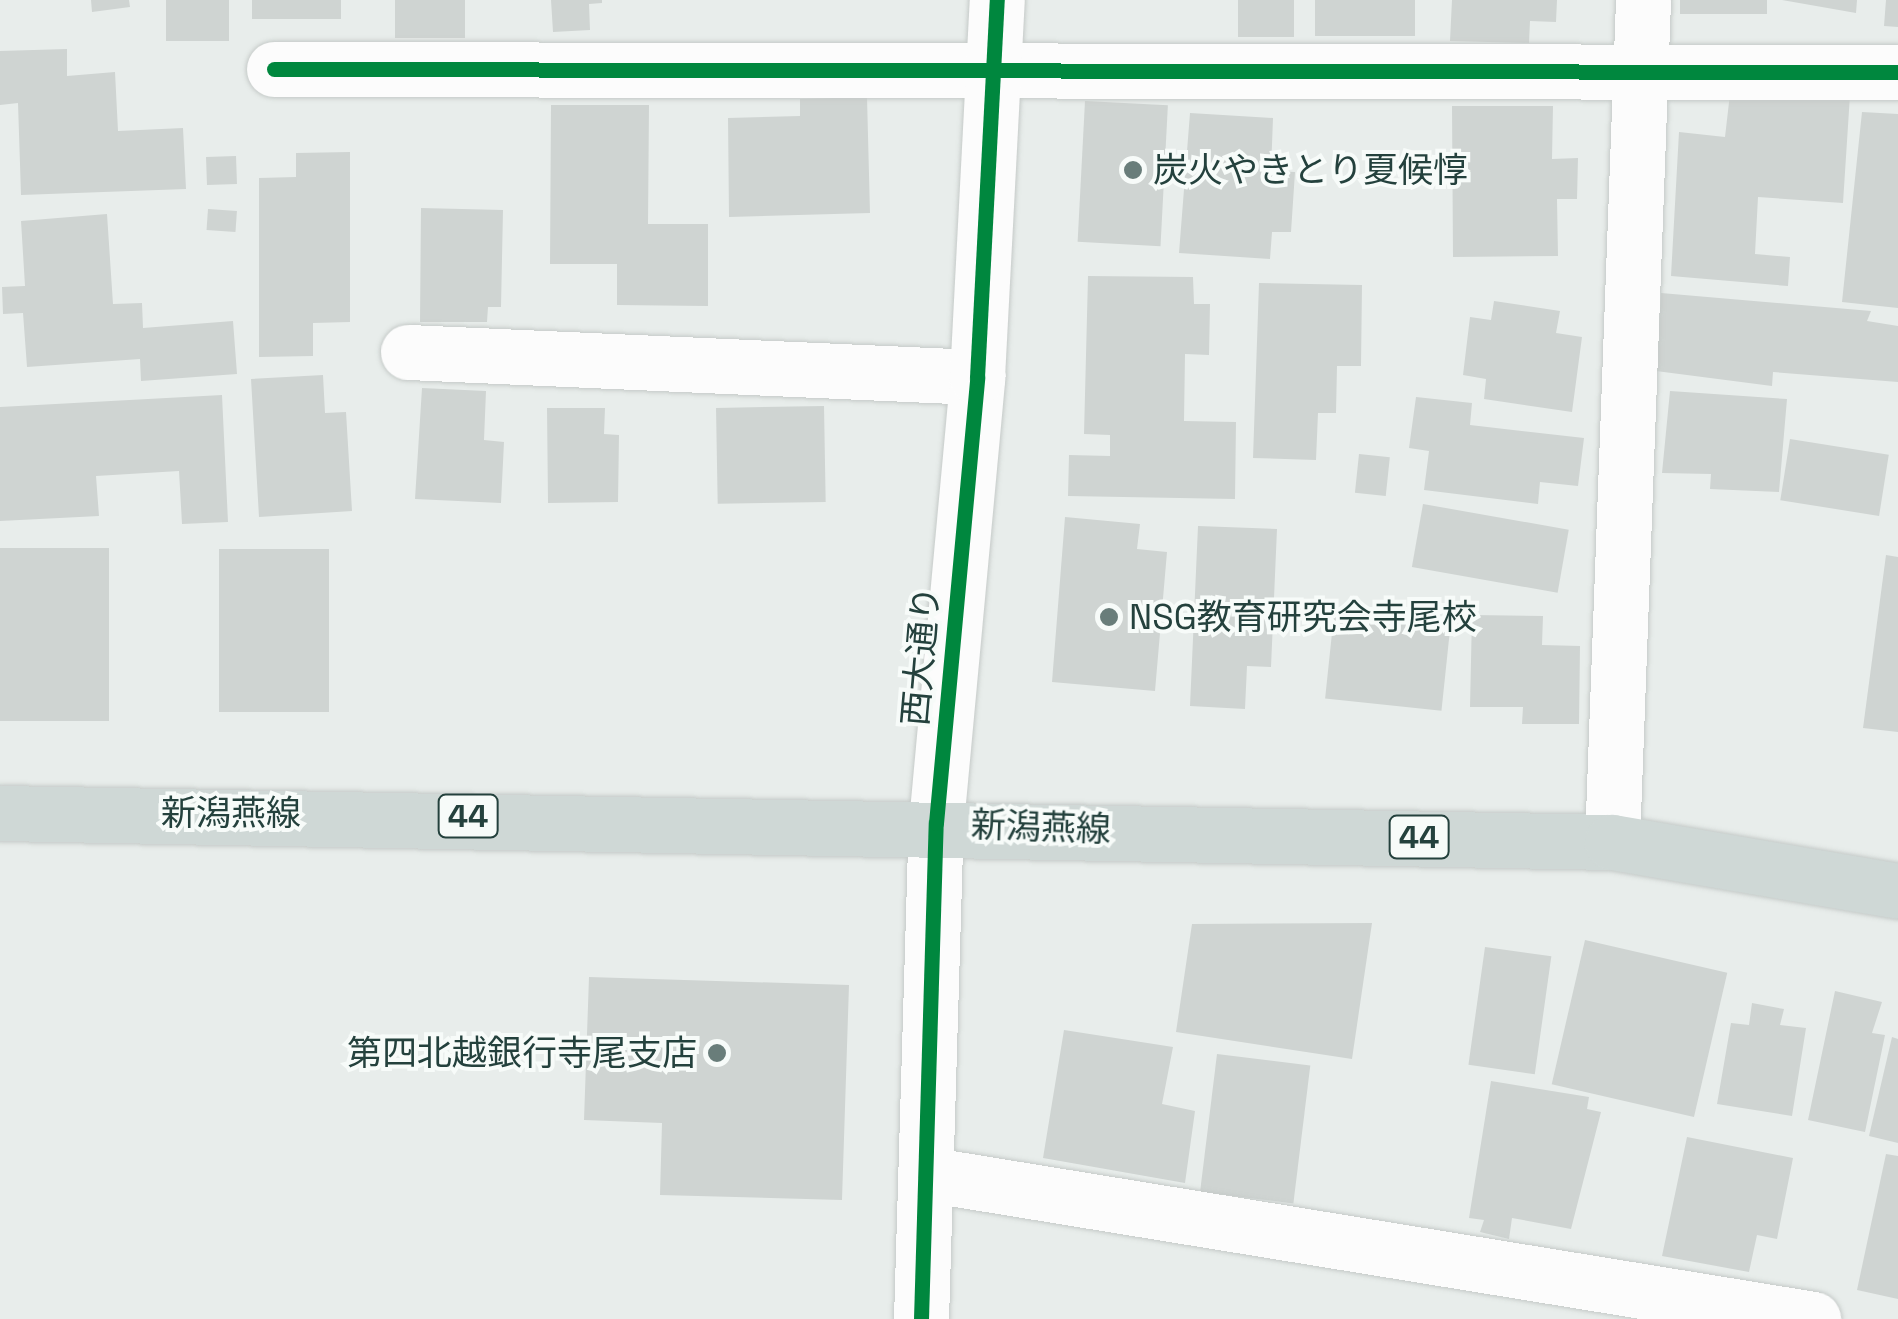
<!DOCTYPE html>
<html>
<head>
<meta charset="utf-8">
<style>
	body { margin:0 }
	#map { position:relative; width:1898px; height:1319px; overflow:hidden; background:#e8edeb; font-family:"Space Grotesk","Noto Sans JP",sans-serif }
	div>[style] { position:absolute }
	.building>* { inset:0; background:#cfd4d2; transform-origin:0 0 }
	.roads { filter:drop-shadow(0 0 2px #c5cac8) drop-shadow(0 0 2px #c5cac8) }
	.minor>* { height:55px; margin:-27.5px; padding:0 27.5px; transform-origin:27.5px; border-radius:27.5px; background:#fcfcfc }
	.tertiary>* { height:55px; margin:-27.5px; padding:0 27.5px; transform-origin:27.5px; border-radius:27.5px; background:#fcfcfc }
	.primary>* { height:55px; margin:-27.5px; padding:0 27.5px; transform-origin:27.5px; border-radius:27.5px; background:#cfd8d6 }
	.cycleway>* { height:15px; margin:-7.5px; padding:0 7.5px; transform-origin:7.5px; border-radius:7.5px; background:#00873e }
	.dots>* { width:28px; height:28px; translate:-50% -50%; box-sizing:border-box; border:5px solid #f7fbf9; border-radius:50% }
	span { translate:-50% -50%; white-space:nowrap; text-align:center; line-height:1.15; -webkit-text-stroke:8px #f7fbf9; paint-order:stroke }
	.shield-label span { padding:2px 8px; background:#f7fbf9; border:2px solid; border-radius:8px; -webkit-text-stroke-width:0 }
	.shield-label { font-size:32px; color:#24413d; font-weight:700 }
	.poi-label { font-size:35px; color:#24413d }
	.left { translate:0 -50%; text-align:left }
	.right { translate:-100% -50%; text-align:right }
	.street-label { font-size:35px; color:#24413d }
</style>
</head>
<body>
<div id="map">
	<div class="building">
		<div style="clip-path:polygon(91px 0,129px 0,130px 7px,92px 12px)"></div>
		<div style="left:166px;top:0;width:63px;height:41px"></div>
		<div style="left:252px;top:0;width:89px;height:19px"></div>
		<div style="left:395px;top:0;width:70px;height:38px"></div>
		<div style="clip-path:polygon(551px 0,602px 0,602px 3px,589px 4px,590px 30px,553px 32px)"></div>
		<div style="left:1238px;top:0;width:56px;height:37px"></div>
		<div style="left:1315px;top:0;width:100px;height:36px"></div>
		<div style="clip-path:polygon(1452px 0,1557px 0,1556px 22px,1530px 21px,1529px 43px,1450px 41px)"></div>
		<div style="left:1680px;top:0;width:87px;height:14px"></div>
		<div style="clip-path:polygon(1782px 0,1857px 0,1856px 13px)"></div>
		<div style="clip-path:polygon(1886px 0,1898px 0,1898px 27px,1884px 26px)"></div>
		<div style="clip-path:polygon(67px 49px,67px 76px,115px 72px,118px 131px,183px 128px,186px 189px,21px 195px,18px 103px,0 105px,0 51px)"></div>
		<div style="clip-path:polygon(1731px 85px,1850px 95px,1843px 203px,1758px 197px,1755px 254px,1790px 257px,1788px 286px,1671px 276px,1679px 132px,1725px 137px)"></div>
		<div style="clip-path:polygon(867px 97px,870px 213px,729px 217px,728px 118px,800px 116px,800px 99px)"></div>
		<div style="left:1085px;top:101px;width:83px;height:141px;rotate:3deg"></div>
		<div style="clip-path:polygon(551px 105px,649px 105px,648px 224px,708px 224px,708px 306px,617px 305px,617px 264px,550px 264px)"></div>
		<div style="clip-path:polygon(1452px 106px,1553px 106px,1552px 159px,1578px 158px,1577px 199px,1557px 199px,1558px 256px,1453px 257px)"></div>
		<div style="clip-path:polygon(1862px 112px,1898px 114px,1898px 308px,1842px 302px)"></div>
		<div style="clip-path:polygon(1190px 113px,1273px 118px,1271px 171px,1295px 172px,1291px 232px,1272px 232px,1270px 259px,1179px 253px)"></div>
		<div style="clip-path:polygon(350px 152px,350px 322px,313px 323px,313px 356px,259px 357px,259px 178px,296px 177px,296px 153px)"></div>
		<div style="left:236px;top:156px;width:28px;height:30px;rotate:88deg"></div>
		<div style="clip-path:polygon(421px 208px,503px 210px,501px 307px,488px 307px,487px 322px,420px 322px)"></div>
		<div style="left:208px;top:209px;width:29px;height:21px;rotate:4deg"></div>
		<div style="clip-path:polygon(107px 214px,113px 304px,142px 303px,143px 328px,233px 321px,237px 374px,141px 381px,140px 359px,27px 367px,23px 313px,3px 314px,2px 287px,25px 286px,21px 221px)"></div>
		<div style="clip-path:polygon(1088px 276px,1193px 277px,1194px 304px,1210px 304px,1209px 355px,1185px 354px,1184px 421px,1236px 422px,1235px 499px,1068px 496px,1069px 455px,1110px 456px,1110px 435px,1084px 434px)"></div>
		<div style="clip-path:polygon(1259px 283px,1362px 285px,1361px 366px,1337px 366px,1336px 413px,1318px 413px,1316px 460px,1253px 458px)"></div>
		<div style="clip-path:polygon(1661px 293px,1871px 311px,1867px 321px,1898px 326px,1898px 382px,1773px 372px,1772px 386px,1656px 371px)"></div>
		<div style="clip-path:polygon(1494px 301px,1560px 311px,1556px 333px,1582px 337px,1572px 412px,1484px 399px,1486px 379px,1463px 375px,1470px 317px,1491px 320px)"></div>
		<div style="clip-path:polygon(323px 375px,325px 413px,346px 412px,352px 511px,259px 517px,251px 379px)"></div>
		<div style="clip-path:polygon(422px 388px,486px 391px,484px 440px,504px 442px,501px 503px,415px 499px)"></div>
		<div style="clip-path:polygon(1670px 391px,1787px 399px,1779px 492px,1710px 489px,1711px 474px,1662px 473px)"></div>
		<div style="clip-path:polygon(222px 395px,228px 522px,182px 524px,179px 471px,96px 476px,99px 516px,0 521px,0 407px)"></div>
		<div style="clip-path:polygon(1416px 397px,1472px 403px,1470px 425px,1584px 438px,1578px 486px,1540px 482px,1538px 504px,1424px 490px,1429px 451px,1409px 448px)"></div>
		<div style="left:824px;top:406px;width:96px;height:108px;rotate:89deg"></div>
		<div style="clip-path:polygon(547px 408px,605px 408px,604px 434px,619px 435px,618px 502px,548px 503px)"></div>
		<div style="left:1790px;top:439px;width:100px;height:62px;rotate:9deg"></div>
		<div style="left:1359px;top:454px;width:31px;height:39px;rotate:6deg"></div>
		<div style="left:1423px;top:504px;width:148px;height:64px;rotate:10deg"></div>
		<div style="clip-path:polygon(1065px 517px,1140px 524px,1137px 549px,1167px 552px,1155px 691px,1052px 682px)"></div>
		<div style="clip-path:polygon(1198px 526px,1277px 529px,1271px 667px,1247px 666px,1245px 709px,1190px 706px)"></div>
		<div style="left:0;top:548px;width:109px;height:173px"></div>
		<div style="left:219px;top:549px;width:110px;height:163px"></div>
		<div style="clip-path:polygon(1886px 555px,1898px 557px,1898px 732px,1863px 728px)"></div>
		<div style="left:1334px;top:614px;width:117px;height:85px;rotate:6deg"></div>
		<div style="clip-path:polygon(1472px 615px,1543px 616px,1542px 645px,1580px 646px,1579px 724px,1522px 724px,1523px 707px,1470px 707px)"></div>
		<div style="clip-path:polygon(1372px 923px,1352px 1059px,1176px 1032px,1192px 924px)"></div>
		<div style="left:1585px;top:940px;width:146px;height:148px;rotate:13deg"></div>
		<div style="left:1485px;top:947px;width:67px;height:119px;rotate:8deg"></div>
		<div style="clip-path:polygon(589px 977px,849px 985px,842px 1200px,660px 1195px,662px 1123px,584px 1120px)"></div>
		<div style="clip-path:polygon(1835px 991px,1882px 1002px,1872px 1033px,1885px 1035px,1865px 1132px,1808px 1120px)"></div>
		<div style="clip-path:polygon(1752px 1003px,1784px 1009px,1780px 1025px,1806px 1028px,1792px 1116px,1717px 1104px,1731px 1023px,1749px 1025px)"></div>
		<div style="clip-path:polygon(1064px 1030px,1173px 1047px,1162px 1104px,1195px 1111px,1185px 1183px,1043px 1158px)"></div>
		<div style="clip-path:polygon(1892px 1037px,1898px 1039px,1898px 1143px,1869px 1136px)"></div>
		<div style="left:1217px;top:1054px;width:94px;height:139px;rotate:7deg"></div>
		<div style="clip-path:polygon(1491px 1081px,1589px 1097px,1587px 1109px,1601px 1112px,1571px 1229px,1512px 1218px,1509px 1239px,1480px 1232px,1484px 1220px,1469px 1218px)"></div>
		<div style="clip-path:polygon(1687px 1137px,1793px 1158px,1777px 1239px,1757px 1235px,1749px 1272px,1662px 1256px)"></div>
		<div style="clip-path:polygon(1886px 1154px,1898px 1156px,1898px 1299px,1857px 1290px)"></div>
	</div>
	<div class="roads">
		<div class="minor">
			<div style="left:274px;top:69px;width:1624px;rotate:0.11deg"></div>
			<div style="left:408px;top:352px;width:570px;rotate:2.52deg"></div>
			<div style="left:1612px;top:842px;width:843px;rotate:-87.89deg"></div>
			<div style="left:926px;top:1174px;width:899px;rotate:9.28deg"></div>
		</div>
		<div class="tertiary">
			<div style="left:921px;top:1319px;width:496px;rotate:-88.3deg"></div>
			<div style="left:936px;top:823px;width:448px;rotate:-84.7deg"></div>
			<div style="left:977px;top:377px;width:378px;rotate:-87deg"></div>
		</div>
		<div class="primary">
			<div style="left:0;top:813px;width:1612px;rotate:1.03deg"></div>
			<div style="left:1612px;top:842px;width:290px;rotate:9.7deg"></div>
		</div>
	</div>
	<div class="cycleway">
		<div style="left:274px;top:69px;width:1624px;rotate:0.11deg"></div>
		<div style="left:921px;top:1319px;width:496px;rotate:-88.3deg"></div>
		<div style="left:936px;top:823px;width:448px;rotate:-84.7deg"></div>
		<div style="left:977px;top:377px;width:378px;rotate:-87deg"></div>
	</div>
	<div class="dots">
		<div style="left:1133px;top:170px;background:#697d7a"></div>
		<div style="left:1109px;top:617px;background:#697d7a"></div>
		<div style="left:717px;top:1053px;background:#697d7a"></div>
	</div>
	<div class="shield-label">
		<span style="left:468px;top:816px">44</span>
		<span style="left:1419px;top:837px">44</span>
	</div>
	<div class="poi-label">
		<span class="left" style="left:1153px;top:170px">炭火やきとり夏候惇</span>
		<span class="left" style="left:1129px;top:617px">NSG教育研究会寺尾校</span>
		<span class="right" style="left:697px;top:1053px">第四北越銀行寺尾支店</span>
	</div>
	<div class="street-label">
		<span style="left:921px;top:656px;rotate:-85deg">西大通り</span>
		<span style="left:231px;top:813px">新潟燕線</span>
		<span style="left:1041px;top:827px;rotate:2deg">新潟燕線</span>
	</div>
</div>
</body>
</html>
